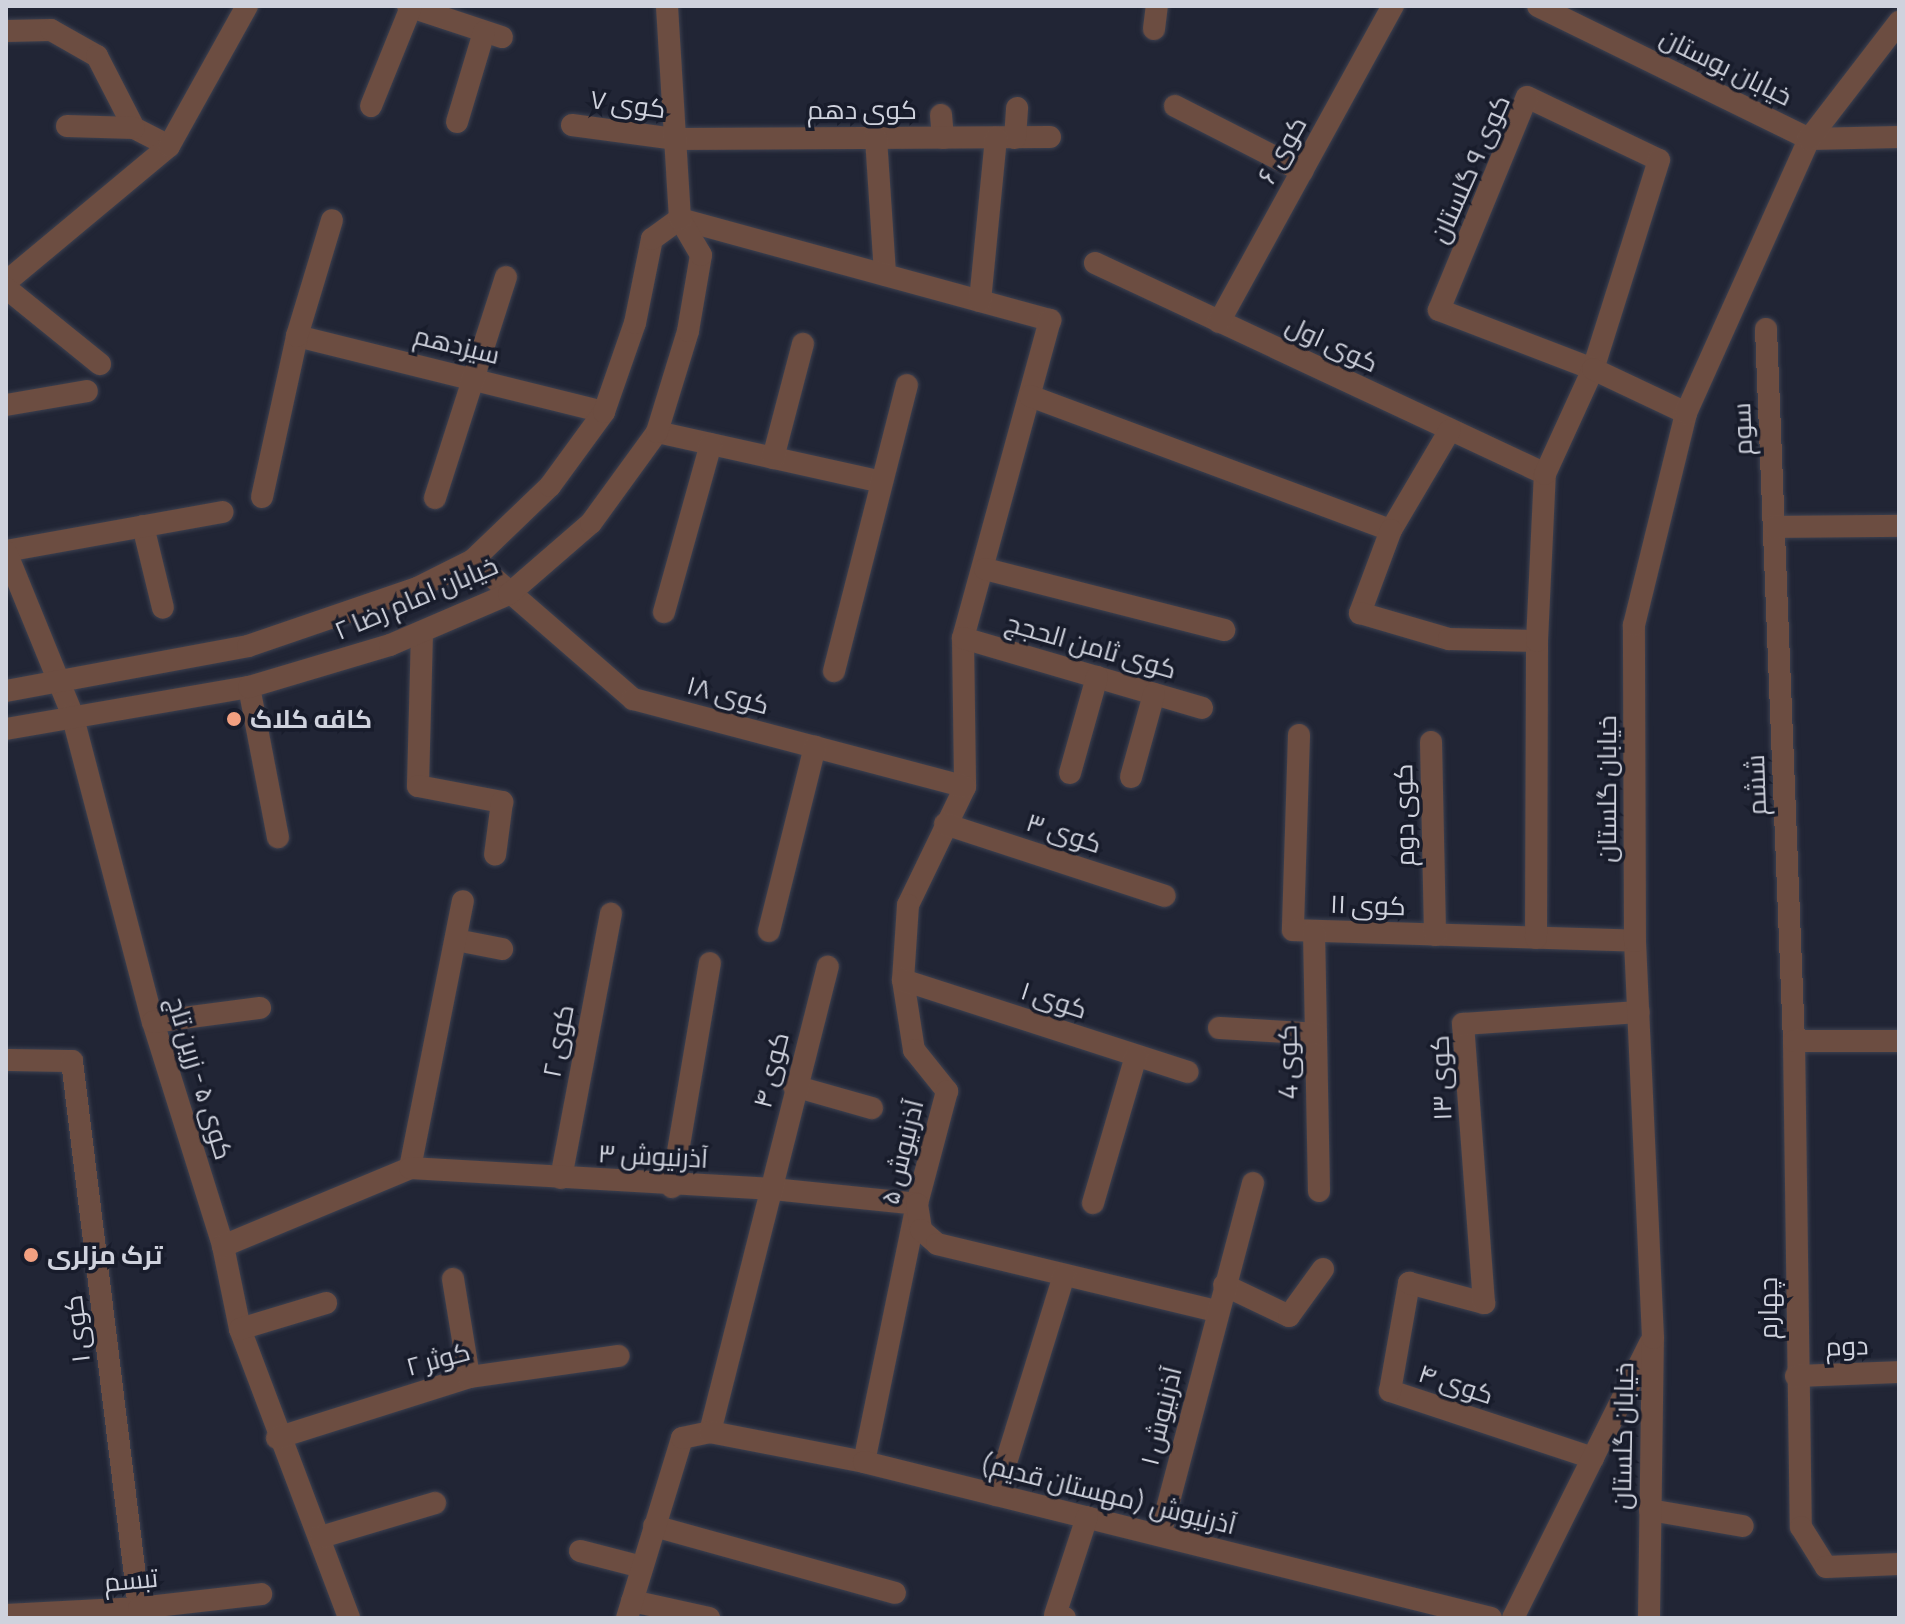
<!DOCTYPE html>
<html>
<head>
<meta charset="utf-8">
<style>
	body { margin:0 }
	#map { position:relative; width:1905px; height:1624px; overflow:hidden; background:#212535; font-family:Manrope,Cairo,sans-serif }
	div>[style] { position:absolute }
	.roads { filter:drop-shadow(0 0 2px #3d4150) drop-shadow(0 0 2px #3d4150) }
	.minor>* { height:22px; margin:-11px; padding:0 11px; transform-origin:11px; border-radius:11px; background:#6c4d41 }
	.dots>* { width:22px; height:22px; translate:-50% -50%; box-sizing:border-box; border:4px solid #181c2b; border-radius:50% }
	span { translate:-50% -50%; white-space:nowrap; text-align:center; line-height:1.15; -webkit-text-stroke:7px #181c2b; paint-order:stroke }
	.street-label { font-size:26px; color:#cfd2dd }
	.poi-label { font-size:26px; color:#cfd2dd; font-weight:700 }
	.left { translate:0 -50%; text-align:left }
	.frame { position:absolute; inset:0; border:8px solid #cfd2dd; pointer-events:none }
</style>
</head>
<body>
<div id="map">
	<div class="roads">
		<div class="minor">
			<div style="left:408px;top:6px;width:99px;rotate:18.3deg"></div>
			<div style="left:1538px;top:6px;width:302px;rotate:26.1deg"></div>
			<div style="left:1809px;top:139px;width:90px;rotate:-1.3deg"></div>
			<div style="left:1154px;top:29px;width:23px;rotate:-83deg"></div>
			<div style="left:6px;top:31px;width:45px;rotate:-1.3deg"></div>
			<div style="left:51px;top:30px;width:53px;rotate:29.5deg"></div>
			<div style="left:97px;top:56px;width:81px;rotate:62.8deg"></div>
			<div style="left:134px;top:128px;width:39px;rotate:27deg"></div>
			<div style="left:1527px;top:97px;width:146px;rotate:25.5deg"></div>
			<div style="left:1659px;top:160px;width:219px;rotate:107.5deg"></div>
			<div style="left:1593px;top:369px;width:165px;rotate:-159deg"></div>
			<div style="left:1439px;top:310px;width:230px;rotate:-67.6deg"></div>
			<div style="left:371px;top:106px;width:107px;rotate:-68deg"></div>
			<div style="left:1175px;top:106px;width:143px;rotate:27.1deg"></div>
			<div style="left:941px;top:115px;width:23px;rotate:85deg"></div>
			<div style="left:457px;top:122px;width:94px;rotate:-73.3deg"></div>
			<div style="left:572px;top:125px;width:105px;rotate:7.7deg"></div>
			<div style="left:676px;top:139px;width:374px;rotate:-0.3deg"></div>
			<div style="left:67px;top:126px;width:67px;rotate:1.7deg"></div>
			<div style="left:876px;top:138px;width:137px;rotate:86.2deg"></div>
			<div style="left:1015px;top:138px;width:30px;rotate:-86deg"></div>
			<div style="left:680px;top:219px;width:384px;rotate:15.3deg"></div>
			<div style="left:1050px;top:320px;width:330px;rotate:105.3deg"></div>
			<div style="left:963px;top:638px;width:149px;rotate:89.2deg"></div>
			<div style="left:965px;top:787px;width:131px;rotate:115.8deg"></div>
			<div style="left:908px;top:905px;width:75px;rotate:93.8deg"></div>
			<div style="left:903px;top:980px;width:71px;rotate:81.1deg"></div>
			<div style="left:914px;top:1050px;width:53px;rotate:51.2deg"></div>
			<div style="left:947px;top:1091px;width:117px;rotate:104.9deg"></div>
			<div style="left:917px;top:1204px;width:263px;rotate:101.6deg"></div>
			<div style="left:1095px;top:263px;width:497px;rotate:25.1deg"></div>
			<div style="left:6px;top:282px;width:212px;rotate:-39.8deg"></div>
			<div style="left:169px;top:146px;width:160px;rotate:-60.9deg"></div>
			<div style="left:6px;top:288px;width:121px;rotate:39deg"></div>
			<div style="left:980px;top:301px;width:164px;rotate:-84.4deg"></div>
			<div style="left:1219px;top:322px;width:361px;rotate:-61.2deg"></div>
			<div style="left:1766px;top:329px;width:713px;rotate:87.75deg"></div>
			<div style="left:1794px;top:1041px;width:486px;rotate:89.2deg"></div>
			<div style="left:1801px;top:1527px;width:47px;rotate:58deg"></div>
			<div style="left:1826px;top:1567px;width:73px;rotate:-2.4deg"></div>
			<div style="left:297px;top:336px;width:316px;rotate:13.9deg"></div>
			<div style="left:1030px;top:396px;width:385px;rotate:20.4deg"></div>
			<div style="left:1391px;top:530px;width:116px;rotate:-59.5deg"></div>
			<div style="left:6px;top:405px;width:82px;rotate:-9.8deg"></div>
			<div style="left:657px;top:432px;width:230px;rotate:12.5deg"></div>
			<div style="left:773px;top:458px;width:118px;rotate:-75.3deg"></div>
			<div style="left:262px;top:497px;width:165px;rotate:-77.7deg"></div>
			<div style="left:297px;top:336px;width:121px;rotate:-73.2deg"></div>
			<div style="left:435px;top:498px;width:232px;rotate:-72.2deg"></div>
			<div style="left:143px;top:526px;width:84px;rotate:76.3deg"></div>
			<div style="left:1774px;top:527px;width:125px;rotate:-0.5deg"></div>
			<div style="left:1391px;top:530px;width:89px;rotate:110.5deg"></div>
			<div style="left:1360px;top:613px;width:93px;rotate:16.3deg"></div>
			<div style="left:1449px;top:639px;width:88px;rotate:1.3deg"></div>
			<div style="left:6px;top:551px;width:220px;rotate:-10.2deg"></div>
			<div style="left:6px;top:552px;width:175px;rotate:67.8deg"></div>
			<div style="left:72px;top:714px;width:318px;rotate:75.3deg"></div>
			<div style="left:153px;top:1022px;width:235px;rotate:72.6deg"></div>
			<div style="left:223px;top:1246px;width:85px;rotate:78.4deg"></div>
			<div style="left:240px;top:1329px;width:309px;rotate:69.3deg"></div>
			<div style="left:473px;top:560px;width:212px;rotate:41deg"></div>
			<div style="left:633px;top:699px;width:343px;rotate:14.8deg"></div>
			<div style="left:985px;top:569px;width:247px;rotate:14.3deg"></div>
			<div style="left:664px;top:612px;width:174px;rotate:-74.4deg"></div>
			<div style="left:422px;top:632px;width:154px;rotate:91.5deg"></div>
			<div style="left:418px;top:786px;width:86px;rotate:10.8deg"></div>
			<div style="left:502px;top:802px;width:53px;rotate:97.5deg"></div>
			<div style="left:963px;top:638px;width:249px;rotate:16.3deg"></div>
			<div style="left:834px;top:671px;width:295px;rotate:-75.7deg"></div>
			<div style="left:249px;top:687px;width:153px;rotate:79.1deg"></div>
			<div style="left:6px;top:691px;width:246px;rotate:-10.5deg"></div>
			<div style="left:248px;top:646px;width:179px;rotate:-18.9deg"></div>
			<div style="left:417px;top:588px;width:63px;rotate:-26.6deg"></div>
			<div style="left:473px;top:560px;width:107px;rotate:-43.9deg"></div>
			<div style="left:550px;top:486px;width:92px;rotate:-53.9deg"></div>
			<div style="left:604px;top:412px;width:94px;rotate:-70.8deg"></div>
			<div style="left:635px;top:323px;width:86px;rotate:-78.6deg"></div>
			<div style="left:652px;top:239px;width:34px;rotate:-36deg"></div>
			<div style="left:6px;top:729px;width:247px;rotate:-9.8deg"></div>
			<div style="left:249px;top:687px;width:147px;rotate:-16.6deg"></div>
			<div style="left:390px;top:645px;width:129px;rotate:-23.2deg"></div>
			<div style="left:509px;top:594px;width:108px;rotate:-40.9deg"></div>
			<div style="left:591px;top:523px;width:112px;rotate:-54deg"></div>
			<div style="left:657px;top:432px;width:106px;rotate:-72.9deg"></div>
			<div style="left:688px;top:331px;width:77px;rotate:-80.3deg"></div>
			<div style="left:701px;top:255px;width:42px;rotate:-120.3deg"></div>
			<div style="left:680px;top:219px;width:213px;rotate:-93.5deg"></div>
			<div style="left:1299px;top:735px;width:195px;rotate:91.8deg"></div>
			<div style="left:1293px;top:930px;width:342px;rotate:1.8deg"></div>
			<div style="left:1431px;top:742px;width:193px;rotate:88.8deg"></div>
			<div style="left:1070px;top:773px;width:100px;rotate:-74.3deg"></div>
			<div style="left:1131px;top:777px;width:86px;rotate:-74.5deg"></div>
			<div style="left:945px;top:824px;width:231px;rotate:18.1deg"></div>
			<div style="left:769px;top:931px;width:190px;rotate:-76deg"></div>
			<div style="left:1314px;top:931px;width:260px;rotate:88.9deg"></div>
			<div style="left:1536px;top:938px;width:297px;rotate:-89.8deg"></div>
			<div style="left:1537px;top:641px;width:167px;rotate:-87.3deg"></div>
			<div style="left:1545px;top:474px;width:115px;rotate:-65.4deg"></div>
			<div style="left:1593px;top:369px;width:103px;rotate:25.3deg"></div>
			<div style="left:456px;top:940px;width:47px;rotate:11.1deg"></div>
			<div style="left:903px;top:980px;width:299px;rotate:17.9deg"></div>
			<div style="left:153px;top:1022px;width:108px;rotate:-7.5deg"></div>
			<div style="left:1219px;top:1028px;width:97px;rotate:3.5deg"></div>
			<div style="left:1794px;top:1041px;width:105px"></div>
			<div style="left:6px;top:1060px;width:66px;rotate:0.9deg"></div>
			<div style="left:72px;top:1061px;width:551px;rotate:83.02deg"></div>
			<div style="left:794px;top:1086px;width:81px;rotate:15.8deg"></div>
			<div style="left:410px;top:1168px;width:272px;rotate:-78.8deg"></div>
			<div style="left:561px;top:1178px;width:269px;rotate:-79.3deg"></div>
			<div style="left:672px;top:1187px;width:227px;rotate:-80.4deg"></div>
			<div style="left:1093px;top:1203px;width:153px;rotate:-73.7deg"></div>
			<div style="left:223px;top:1246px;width:203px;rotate:-22.6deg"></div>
			<div style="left:410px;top:1168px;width:364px;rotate:3.3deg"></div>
			<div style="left:773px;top:1189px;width:145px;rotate:5.9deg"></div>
			<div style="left:917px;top:1204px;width:26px;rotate:81deg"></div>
			<div style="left:921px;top:1230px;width:21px;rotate:41deg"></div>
			<div style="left:937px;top:1244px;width:288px;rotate:13.5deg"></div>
			<div style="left:453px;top:1279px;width:99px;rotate:80.7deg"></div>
			<div style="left:1224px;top:1285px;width:72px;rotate:25.5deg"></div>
			<div style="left:1289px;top:1316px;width:58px;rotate:-54.1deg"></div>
			<div style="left:240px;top:1329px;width:90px;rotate:-16.8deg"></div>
			<div style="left:1796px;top:1376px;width:103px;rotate:-2.2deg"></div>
			<div style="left:710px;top:1432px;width:480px;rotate:-75.8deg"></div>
			<div style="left:277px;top:1438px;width:201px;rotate:-17.6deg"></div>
			<div style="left:469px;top:1377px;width:151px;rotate:-8deg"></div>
			<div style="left:1593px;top:1458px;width:214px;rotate:-161.7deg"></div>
			<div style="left:1390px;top:1391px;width:110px;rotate:-80deg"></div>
			<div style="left:1409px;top:1283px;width:78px;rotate:14.9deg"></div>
			<div style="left:1484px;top:1303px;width:280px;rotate:-94.3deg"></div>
			<div style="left:1463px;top:1024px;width:176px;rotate:-3.9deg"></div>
			<div style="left:996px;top:1495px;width:230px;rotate:-72.8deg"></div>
			<div style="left:1650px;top:1510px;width:94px;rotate:9.8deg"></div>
			<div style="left:654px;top:1526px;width:250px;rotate:15.5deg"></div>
			<div style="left:1160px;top:1535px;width:364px;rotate:-75.2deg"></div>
			<div style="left:321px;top:1537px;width:119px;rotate:-16.6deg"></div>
			<div style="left:580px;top:1551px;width:64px;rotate:14.5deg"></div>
			<div style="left:632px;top:1601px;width:79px;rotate:12.4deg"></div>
			<div style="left:6px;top:1615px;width:133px;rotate:-3deg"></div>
			<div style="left:139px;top:1608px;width:123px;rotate:-6.5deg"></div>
			<div style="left:627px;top:1618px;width:188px;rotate:-73deg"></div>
			<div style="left:682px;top:1438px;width:29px;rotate:-12deg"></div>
			<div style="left:710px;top:1432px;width:157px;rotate:11deg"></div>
			<div style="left:864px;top:1462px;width:646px;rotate:13.97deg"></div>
			<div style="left:1065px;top:1618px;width:10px;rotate:-163deg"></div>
			<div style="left:1055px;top:1615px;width:103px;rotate:-71.9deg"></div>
			<div style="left:1513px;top:1618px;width:307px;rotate:-63.5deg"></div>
			<div style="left:1649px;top:1618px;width:280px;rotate:-89.2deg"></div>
			<div style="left:1653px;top:1338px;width:397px;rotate:-92.6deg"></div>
			<div style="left:1635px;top:941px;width:316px;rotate:-90.2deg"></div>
			<div style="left:1634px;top:625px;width:218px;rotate:-76.2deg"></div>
			<div style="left:1686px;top:413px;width:300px;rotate:-65.8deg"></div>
			<div style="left:1809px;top:139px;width:148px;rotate:-52.4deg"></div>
		</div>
	</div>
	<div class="dots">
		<div style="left:234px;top:719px;background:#f2a081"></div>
		<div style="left:31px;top:1255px;background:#f2a081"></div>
	</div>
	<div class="street-label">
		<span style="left:1726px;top:67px;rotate:26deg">خیابان بوستان</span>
		<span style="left:628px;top:104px;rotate:8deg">کوی ۷</span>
		<span style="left:862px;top:110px">کوی دهم</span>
		<span style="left:1282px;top:150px;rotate:-61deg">کوی ۶</span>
		<span style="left:1470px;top:169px;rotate:-66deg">کوی ۹ گلستان</span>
		<span style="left:1332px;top:344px;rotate:25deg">کوی اول</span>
		<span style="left:457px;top:345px;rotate:14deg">سیزدهم</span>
		<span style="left:1742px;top:429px;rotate:-92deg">سوم</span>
		<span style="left:416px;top:598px;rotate:-23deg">خیابان امام رضا ۲</span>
		<span style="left:1091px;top:646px;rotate:16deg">کوی ثامن الحجج</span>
		<span style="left:728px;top:695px;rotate:15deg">کوی ۱۸</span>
		<span style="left:1756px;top:785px;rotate:-92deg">ششم</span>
		<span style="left:1607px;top:789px;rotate:-90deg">خیابان گلستان</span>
		<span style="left:1404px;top:815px;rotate:-91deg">کوی دوم</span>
		<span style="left:1064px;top:833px;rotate:18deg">کوی ۳</span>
		<span style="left:1368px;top:905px;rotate:2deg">کوی ۱۱</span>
		<span style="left:1054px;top:1000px;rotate:18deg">کوی ۱</span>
		<span style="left:558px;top:1041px;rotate:-79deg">کوی ۲</span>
		<span style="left:1288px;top:1062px;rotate:-91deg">کوی 4</span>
		<span style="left:771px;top:1070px;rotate:-76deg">کوی ۴</span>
		<span style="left:200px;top:1078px;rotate:73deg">کوی ۵ - زرین تاج</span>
		<span style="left:1441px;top:1078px;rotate:-92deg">کوی ۱۳</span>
		<span style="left:902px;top:1152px;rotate:-76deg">آذرنیوش ۵</span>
		<span style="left:653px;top:1156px;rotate:3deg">آذرنیوش ۳</span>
		<span style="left:1768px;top:1308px;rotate:-90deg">چهارم</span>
		<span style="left:77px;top:1329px;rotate:-97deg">کوی ۱</span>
		<span style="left:1847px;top:1346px;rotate:-2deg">دوم</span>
		<span style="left:438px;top:1359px;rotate:-15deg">کوثر ۲</span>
		<span style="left:1456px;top:1384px;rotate:18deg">کوی ۴</span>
		<span style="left:1161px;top:1416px;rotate:-76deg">آذرنیوش ۱</span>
		<span style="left:1623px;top:1436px;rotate:-89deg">خیابان گلستان</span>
		<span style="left:1108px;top:1494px;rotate:14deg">آذرنیوش (مهستان قدیم)</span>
		<span style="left:131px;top:1580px;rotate:-5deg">تبسم</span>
	</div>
	<div class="poi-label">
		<span class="left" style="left:250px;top:719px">کافه کلاک</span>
		<span class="left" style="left:47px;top:1255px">ترک مزلری</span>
	</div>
	<div class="frame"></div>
</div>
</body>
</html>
